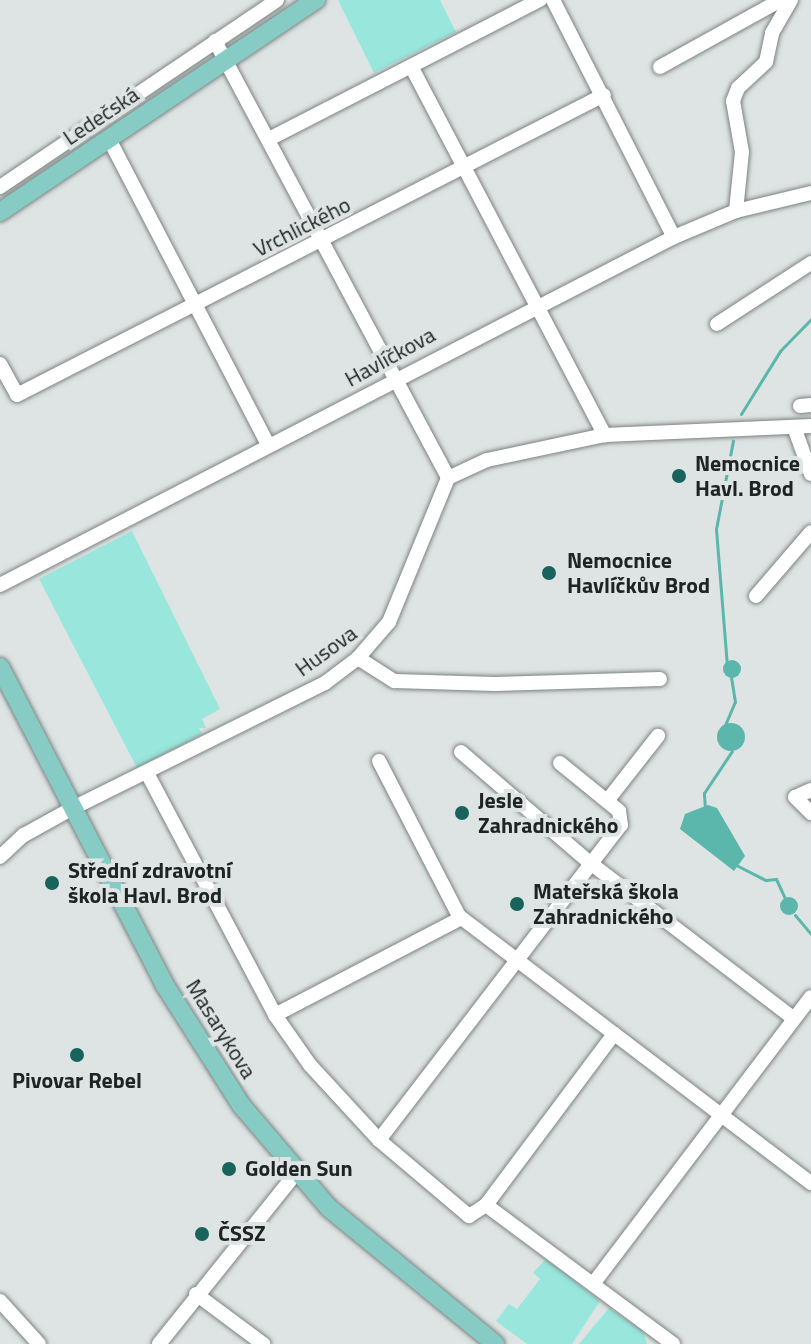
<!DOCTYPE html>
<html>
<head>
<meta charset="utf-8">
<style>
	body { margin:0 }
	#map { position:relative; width:811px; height:1344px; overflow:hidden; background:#dde4e3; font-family:"Titillium Web",sans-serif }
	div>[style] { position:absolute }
	.green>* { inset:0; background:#99e6dc }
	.water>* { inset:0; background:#5bb6ac }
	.round { border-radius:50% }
	.stream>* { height:3px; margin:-1.5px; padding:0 1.5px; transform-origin:1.5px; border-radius:1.5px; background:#5bb6ac }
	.roads { filter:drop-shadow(0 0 2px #7c8382) drop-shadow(0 0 2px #7c8382) }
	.minor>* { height:14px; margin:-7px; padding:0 7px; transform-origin:7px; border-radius:7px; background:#fff }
	.major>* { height:18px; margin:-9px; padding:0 9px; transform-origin:9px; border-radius:9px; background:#86ccc5 }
	.dots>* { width:22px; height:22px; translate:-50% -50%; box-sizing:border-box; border:4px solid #dde4e3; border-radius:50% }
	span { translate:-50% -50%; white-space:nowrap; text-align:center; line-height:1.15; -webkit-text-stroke:8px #dde4e3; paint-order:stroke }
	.street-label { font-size:22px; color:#202323 }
	.poi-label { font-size:22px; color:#202323; font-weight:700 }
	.left { translate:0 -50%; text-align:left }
</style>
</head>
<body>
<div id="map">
	<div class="green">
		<div style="clip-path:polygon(338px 0,440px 0,456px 32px,374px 73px)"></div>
		<div style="clip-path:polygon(132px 531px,220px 709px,202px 719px,206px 728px,199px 728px,202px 734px,137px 768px,39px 579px)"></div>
		<div style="clip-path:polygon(546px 1259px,600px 1301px,572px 1344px,527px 1344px,496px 1321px,509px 1304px,517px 1309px,540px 1279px,533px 1273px)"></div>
		<div style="clip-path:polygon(609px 1308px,643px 1331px,647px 1344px,579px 1344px)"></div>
	</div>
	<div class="water">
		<div class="round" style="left:723px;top:660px;width:18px;height:18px"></div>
		<div class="round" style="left:717px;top:723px;width:28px;height:28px"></div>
		<div style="clip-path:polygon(708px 805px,717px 808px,745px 856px,734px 871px,680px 829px,685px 814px)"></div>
		<div class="round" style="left:780px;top:897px;width:18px;height:18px"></div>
	</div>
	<div class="stream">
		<div style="left:741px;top:414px;width:74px;rotate:-58.2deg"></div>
		<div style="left:780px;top:351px;width:45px;rotate:-45.9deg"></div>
		<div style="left:727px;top:666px;width:137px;rotate:-94.6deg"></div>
		<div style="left:716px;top:529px;width:90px;rotate:-79.1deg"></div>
		<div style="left:725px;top:725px;width:25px;rotate:-67deg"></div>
		<div style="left:735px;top:702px;width:25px;rotate:-99deg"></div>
		<div style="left:705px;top:809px;width:16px;rotate:-94deg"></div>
		<div style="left:704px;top:793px;width:50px;rotate:-56.3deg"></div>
		<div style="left:738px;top:866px;width:31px;rotate:27deg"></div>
		<div style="left:766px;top:880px;width:10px;rotate:-6deg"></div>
		<div style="left:776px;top:879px;width:21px;rotate:65deg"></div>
		<div style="left:795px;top:915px;width:25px;rotate:50deg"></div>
	</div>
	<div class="roads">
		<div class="minor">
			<div style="left:553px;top:0;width:266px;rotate:63deg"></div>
			<div style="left:215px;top:41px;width:495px;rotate:61.9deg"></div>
			<div style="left:660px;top:67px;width:138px;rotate:-29deg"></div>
			<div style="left:412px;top:68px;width:415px;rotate:62.3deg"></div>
			<div style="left:109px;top:139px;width:346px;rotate:62.5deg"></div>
			<div style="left:269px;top:139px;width:305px;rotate:-27.2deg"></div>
			<div style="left:0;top:187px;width:334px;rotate:-34deg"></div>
			<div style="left:736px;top:211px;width:59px;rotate:-84.2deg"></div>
			<div style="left:742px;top:152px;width:52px;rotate:-100deg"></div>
			<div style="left:733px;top:101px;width:14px;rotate:-69deg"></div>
			<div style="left:738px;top:88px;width:38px;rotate:-43deg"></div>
			<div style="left:766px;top:62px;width:30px;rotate:-78deg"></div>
			<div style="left:772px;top:33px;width:38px;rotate:-60deg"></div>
			<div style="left:717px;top:324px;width:112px;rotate:-33deg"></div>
			<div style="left:0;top:364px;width:35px;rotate:61deg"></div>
			<div style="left:17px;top:395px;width:659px;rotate:-27.07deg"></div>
			<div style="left:800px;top:406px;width:11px;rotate:-5deg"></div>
			<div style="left:794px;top:427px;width:50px;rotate:70.1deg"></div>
			<div style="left:0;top:585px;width:759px;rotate:-27.31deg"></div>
			<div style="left:674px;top:237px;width:67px;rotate:-22.8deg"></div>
			<div style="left:736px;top:211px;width:77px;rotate:-13.5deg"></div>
			<div style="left:756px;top:596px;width:84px;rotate:-49.3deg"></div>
			<div style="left:358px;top:658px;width:43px;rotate:32.6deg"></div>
			<div style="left:394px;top:681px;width:101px;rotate:1.7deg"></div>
			<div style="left:495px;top:684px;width:165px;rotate:-1.7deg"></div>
			<div style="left:461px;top:752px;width:169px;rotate:40.7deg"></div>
			<div style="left:589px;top:862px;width:258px;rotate:37.4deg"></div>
			<div style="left:379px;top:761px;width:174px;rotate:62.7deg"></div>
			<div style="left:459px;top:916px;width:442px;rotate:37.2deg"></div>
			<div style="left:147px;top:773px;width:274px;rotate:62.1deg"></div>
			<div style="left:275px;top:1015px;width:61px;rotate:55deg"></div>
			<div style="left:310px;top:1065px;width:102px;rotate:47.4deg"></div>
			<div style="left:379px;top:1140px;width:118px;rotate:40.2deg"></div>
			<div style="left:469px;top:1216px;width:20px;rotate:-33deg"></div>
			<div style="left:486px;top:1205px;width:214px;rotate:-53.2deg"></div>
			<div style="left:811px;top:790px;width:17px;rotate:156deg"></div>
			<div style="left:795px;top:797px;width:23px;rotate:45deg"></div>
			<div style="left:607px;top:801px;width:83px;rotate:-51.9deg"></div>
			<div style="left:0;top:857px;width:33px;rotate:-43deg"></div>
			<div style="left:24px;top:835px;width:56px;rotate:-28.9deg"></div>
			<div style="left:73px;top:808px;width:281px;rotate:-26.4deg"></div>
			<div style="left:325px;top:683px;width:41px;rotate:-37.1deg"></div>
			<div style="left:358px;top:658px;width:48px;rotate:-49.3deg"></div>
			<div style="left:389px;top:622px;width:156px;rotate:-67.7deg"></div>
			<div style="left:448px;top:478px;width:43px;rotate:-24.8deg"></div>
			<div style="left:487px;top:460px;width:121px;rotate:-12deg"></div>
			<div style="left:605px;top:435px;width:206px;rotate:-2.5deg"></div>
			<div style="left:275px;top:1015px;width:210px;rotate:-27.5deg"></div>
			<div style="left:379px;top:1140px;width:397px;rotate:-52.5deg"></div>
			<div style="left:621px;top:825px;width:14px;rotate:-98deg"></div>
			<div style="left:619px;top:811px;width:76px;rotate:-140.9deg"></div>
			<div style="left:486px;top:1205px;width:233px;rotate:36.6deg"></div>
			<div style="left:593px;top:1284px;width:360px;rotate:-52.8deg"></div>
			<div style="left:196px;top:1294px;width:84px;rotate:36.7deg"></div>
			<div style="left:0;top:1301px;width:58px;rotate:47.8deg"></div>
			<div style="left:159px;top:1344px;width:219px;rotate:-51.3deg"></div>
		</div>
		<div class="major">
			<div style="left:0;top:212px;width:381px;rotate:-33.9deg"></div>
			<div style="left:0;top:667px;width:357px;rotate:62.6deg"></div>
			<div style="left:164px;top:984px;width:143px;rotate:57.5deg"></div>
			<div style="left:241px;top:1105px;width:135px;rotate:49.5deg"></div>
			<div style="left:329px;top:1208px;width:215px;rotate:39.3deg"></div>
		</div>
	</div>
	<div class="dots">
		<div style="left:679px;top:476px;background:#18645d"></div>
		<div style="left:549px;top:573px;background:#18645d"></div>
		<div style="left:462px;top:813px;background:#18645d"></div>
		<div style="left:52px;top:883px;background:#18645d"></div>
		<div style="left:517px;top:904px;background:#18645d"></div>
		<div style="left:77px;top:1055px;background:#18645d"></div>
		<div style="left:229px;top:1169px;background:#18645d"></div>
		<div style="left:202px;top:1234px;background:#18645d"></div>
	</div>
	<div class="street-label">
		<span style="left:101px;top:116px;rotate:-34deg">Ledečská</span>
		<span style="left:302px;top:227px;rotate:-27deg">Vrchlického</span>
		<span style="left:390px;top:357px;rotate:-29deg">Havlíčkova</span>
		<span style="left:326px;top:651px;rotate:-36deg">Husova</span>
		<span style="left:221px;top:1029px;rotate:58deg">Masarykova</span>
	</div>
	<div class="poi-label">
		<span class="left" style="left:695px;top:476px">Nemocnice<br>Havl. Brod</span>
		<span class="left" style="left:567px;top:573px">Nemocnice<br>Havlíčkův Brod</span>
		<span class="left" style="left:478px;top:813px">Jesle<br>Zahradnického</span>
		<span class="left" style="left:68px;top:883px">Střední zdravotní<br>škola Havl. Brod</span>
		<span class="left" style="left:533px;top:904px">Mateřská škola<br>Zahradnického</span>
		<span style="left:77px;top:1081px">Pivovar Rebel</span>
		<span class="left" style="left:245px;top:1169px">Golden Sun</span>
		<span class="left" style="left:218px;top:1234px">ČSSZ</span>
	</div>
</div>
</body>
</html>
